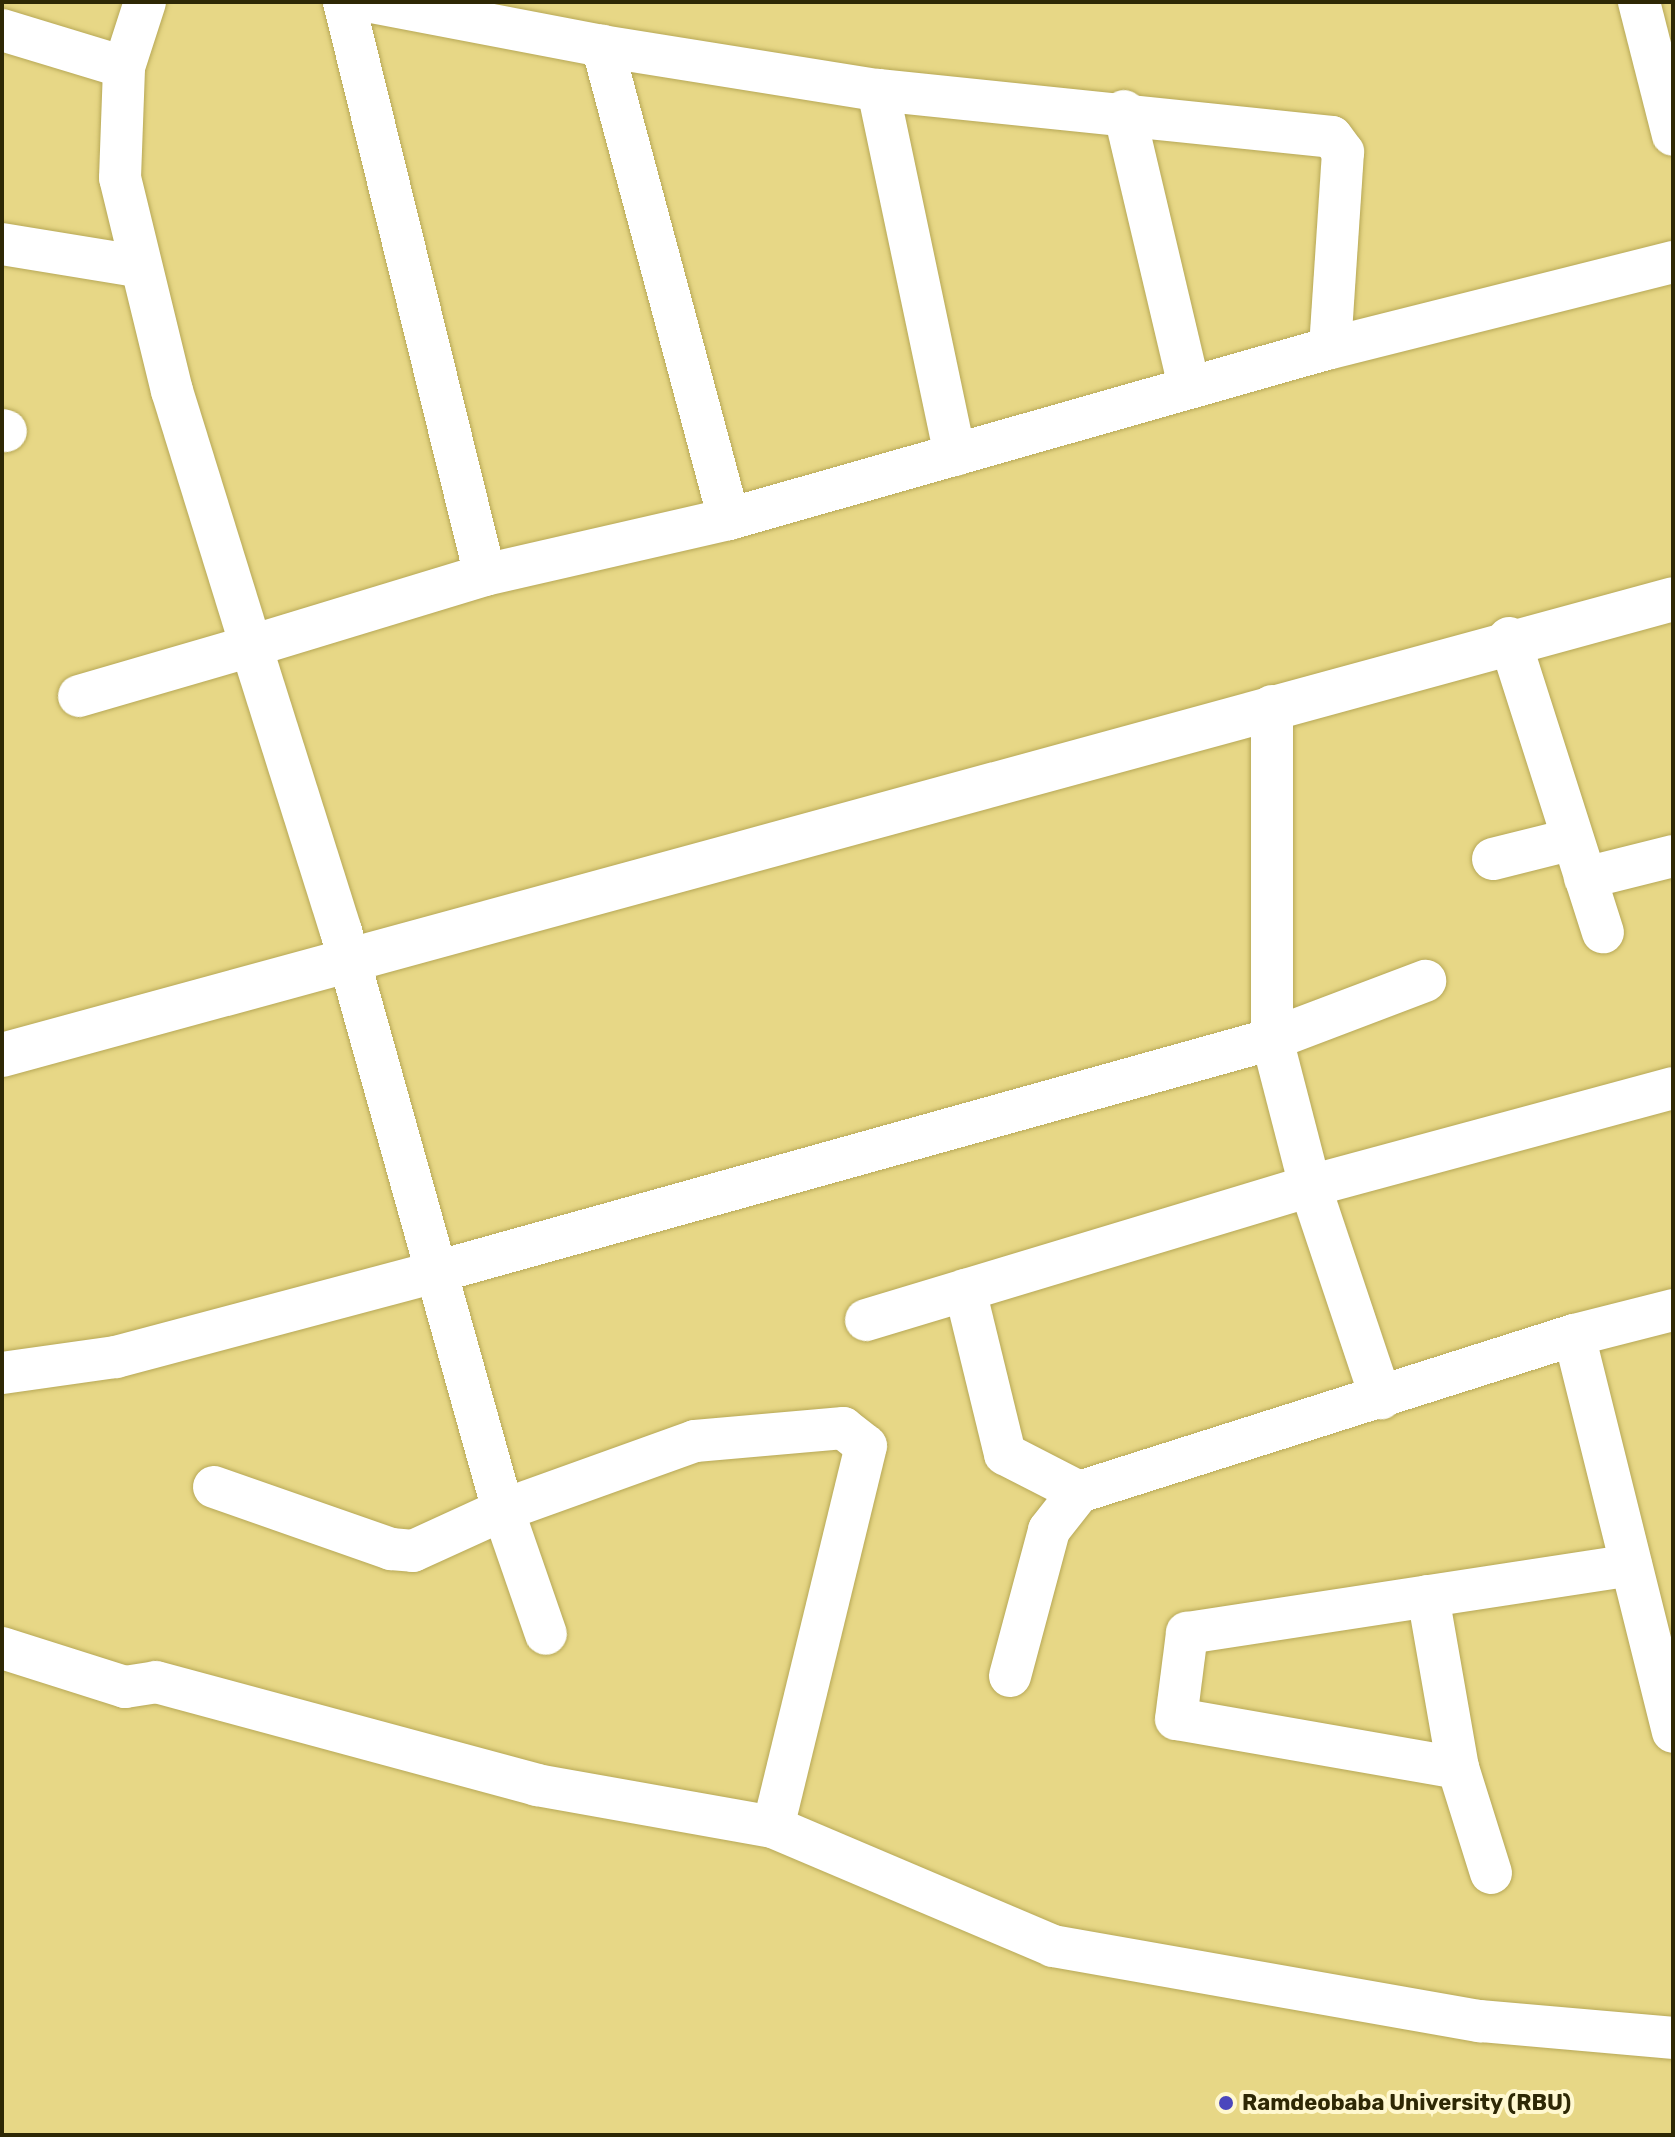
<!DOCTYPE html>
<html>
<head>
<meta charset="utf-8">
<style>
	body { margin:0 }
	#map { position:relative; width:1675px; height:2137px; overflow:hidden; background:#e7d786; font-family:Rubik,sans-serif }
	div>[style] { position:absolute }
	.roads { filter:drop-shadow(0 0 2px #b7a857) drop-shadow(0 0 2px #b7a857) }
	.street>* { height:42px; margin:-21px; padding:0 21px; transform-origin:21px; border-radius:21px; background:#fff }
	.secondary>* { height:44px; margin:-22px; padding:0 22px; transform-origin:22px; border-radius:22px; background:#fff }
	.dots>* { width:22px; height:22px; translate:-50% -50%; box-sizing:border-box; border:4px solid #fff8d0; border-radius:50% }
	span { translate:-50% -50%; white-space:nowrap; text-align:center; line-height:1.15; -webkit-text-stroke:8px #fff8d0; paint-order:stroke }
	.poi-label { font-size:22px; color:#2e2805; font-weight:700 }
	.left { translate:0 -50%; text-align:left }
	.frame { position:absolute; inset:0; border:4px solid #2e2805; pointer-events:none }
</style>
</head>
<body>
<div id="map">
	<div class="roads">
		<div class="street">
			<div style="left:344px;top:2px;width:590px;rotate:76.18deg"></div>
			<div style="left:372px;top:2px;width:234px;rotate:10.8deg"></div>
			<div style="left:1639px;top:2px;width:137px;rotate:75.7deg"></div>
			<div style="left:2px;top:30px;width:127px;rotate:16.9deg"></div>
			<div style="left:878px;top:90px;width:373px;rotate:78.1deg"></div>
			<div style="left:1124px;top:111px;width:284px;rotate:76.7deg"></div>
			<div style="left:2px;top:244px;width:137px;rotate:9.3deg"></div>
			<div style="left:1673px;top:262px;width:354px;rotate:165.9deg"></div>
			<div style="left:1330px;top:348px;width:625px;rotate:164.12deg"></div>
			<div style="left:729px;top:519px;width:250px;rotate:167.1deg"></div>
			<div style="left:485px;top:575px;width:245px;rotate:163.1deg"></div>
			<div style="left:251px;top:646px;width:299px;rotate:72.5deg"></div>
			<div style="left:341px;top:931px;width:601px;rotate:74.37deg"></div>
			<div style="left:503px;top:1510px;width:204px;rotate:-19.8deg"></div>
			<div style="left:695px;top:1441px;width:149px;rotate:-5deg"></div>
			<div style="left:843px;top:1428px;width:29px;rotate:38deg"></div>
			<div style="left:866px;top:1446px;width:392px;rotate:103.7deg"></div>
			<div style="left:773px;top:1827px;width:304px;rotate:23deg"></div>
			<div style="left:1053px;top:1946px;width:434px;rotate:10deg"></div>
			<div style="left:1480px;top:2021px;width:194px;rotate:5deg"></div>
			<div style="left:2px;top:430px;width:4px;rotate:14deg"></div>
			<div style="left:729px;top:519px;width:490px;rotate:-105deg"></div>
			<div style="left:602px;top:46px;width:279px;rotate:9.1deg"></div>
			<div style="left:878px;top:90px;width:456px;rotate:5.9deg"></div>
			<div style="left:1332px;top:137px;width:19px;rotate:54deg"></div>
			<div style="left:1343px;top:152px;width:196px;rotate:93.8deg"></div>
			<div style="left:1509px;top:638px;width:309px;rotate:72.3deg"></div>
			<div style="left:79px;top:696px;width:179px;rotate:-16.2deg"></div>
			<div style="left:251px;top:646px;width:267px;rotate:-107.2deg"></div>
			<div style="left:172px;top:391px;width:219px;rotate:-103.7deg"></div>
			<div style="left:120px;top:178px;width:111px;rotate:-87.9deg"></div>
			<div style="left:124px;top:67px;width:68px;rotate:-72.1deg"></div>
			<div style="left:1272px;top:706px;width:333px;rotate:90deg"></div>
			<div style="left:1272px;top:1039px;width:152px;rotate:75.5deg"></div>
			<div style="left:1310px;top:1186px;width:376px;rotate:-15.1deg"></div>
			<div style="left:1493px;top:859px;width:82px;rotate:-14deg"></div>
			<div style="left:1585px;top:878px;width:91px;rotate:-14deg"></div>
			<div style="left:965px;top:1290px;width:169px;rotate:76.3deg"></div>
			<div style="left:1005px;top:1454px;width:83px;rotate:27.2deg"></div>
			<div style="left:1673px;top:1310px;width:102px;rotate:165.8deg"></div>
			<div style="left:1574px;top:1335px;width:409px;rotate:76deg"></div>
			<div style="left:866px;top:1320px;width:464px;rotate:-16.8deg"></div>
			<div style="left:1310px;top:1186px;width:224px;rotate:71.5deg"></div>
			<div style="left:2px;top:1373px;width:115px;rotate:-8deg"></div>
			<div style="left:116px;top:1357px;width:331px;rotate:-14.9deg"></div>
			<div style="left:436px;top:1272px;width:868px;rotate:-15.57deg"></div>
			<div style="left:1272px;top:1039px;width:164px;rotate:-20.8deg"></div>
			<div style="left:214px;top:1487px;width:188px;rotate:19.3deg"></div>
			<div style="left:391px;top:1549px;width:22px;rotate:5deg"></div>
			<div style="left:413px;top:1551px;width:99px;rotate:-24.5deg"></div>
			<div style="left:503px;top:1510px;width:131px;rotate:70.9deg"></div>
			<div style="left:1428px;top:1596px;width:175px;rotate:80.1deg"></div>
			<div style="left:2px;top:1648px;width:129px;rotate:17.6deg"></div>
			<div style="left:125px;top:1687px;width:31px;rotate:-9deg"></div>
			<div style="left:156px;top:1682px;width:395px;rotate:15.1deg"></div>
			<div style="left:537px;top:1785px;width:240px;rotate:10.1deg"></div>
			<div style="left:1010px;top:1676px;width:151px;rotate:-75deg"></div>
			<div style="left:1049px;top:1530px;width:48px;rotate:-51.7deg"></div>
			<div style="left:1079px;top:1492px;width:519px;rotate:-17.6deg"></div>
			<div style="left:1491px;top:1873px;width:110px;rotate:-107.4deg"></div>
			<div style="left:1458px;top:1768px;width:286px;rotate:-170.1deg"></div>
			<div style="left:1176px;top:1719px;width:87px;rotate:-82.7deg"></div>
			<div style="left:1187px;top:1633px;width:449px;rotate:-8.7deg"></div>
		</div>
		<div class="secondary">
			<div style="left:2px;top:1055px;width:1732px;rotate:-15.26deg"></div>
		</div>
	</div>
	<div class="dots">
		<div style="left:1226px;top:2103px;background:#4b47bd"></div>
	</div>
	<div class="poi-label">
		<span class="left" style="left:1242px;top:2103px">Ramdeobaba University (RBU)</span>
	</div>
	<div class="frame"></div>
</div>
</body>
</html>
